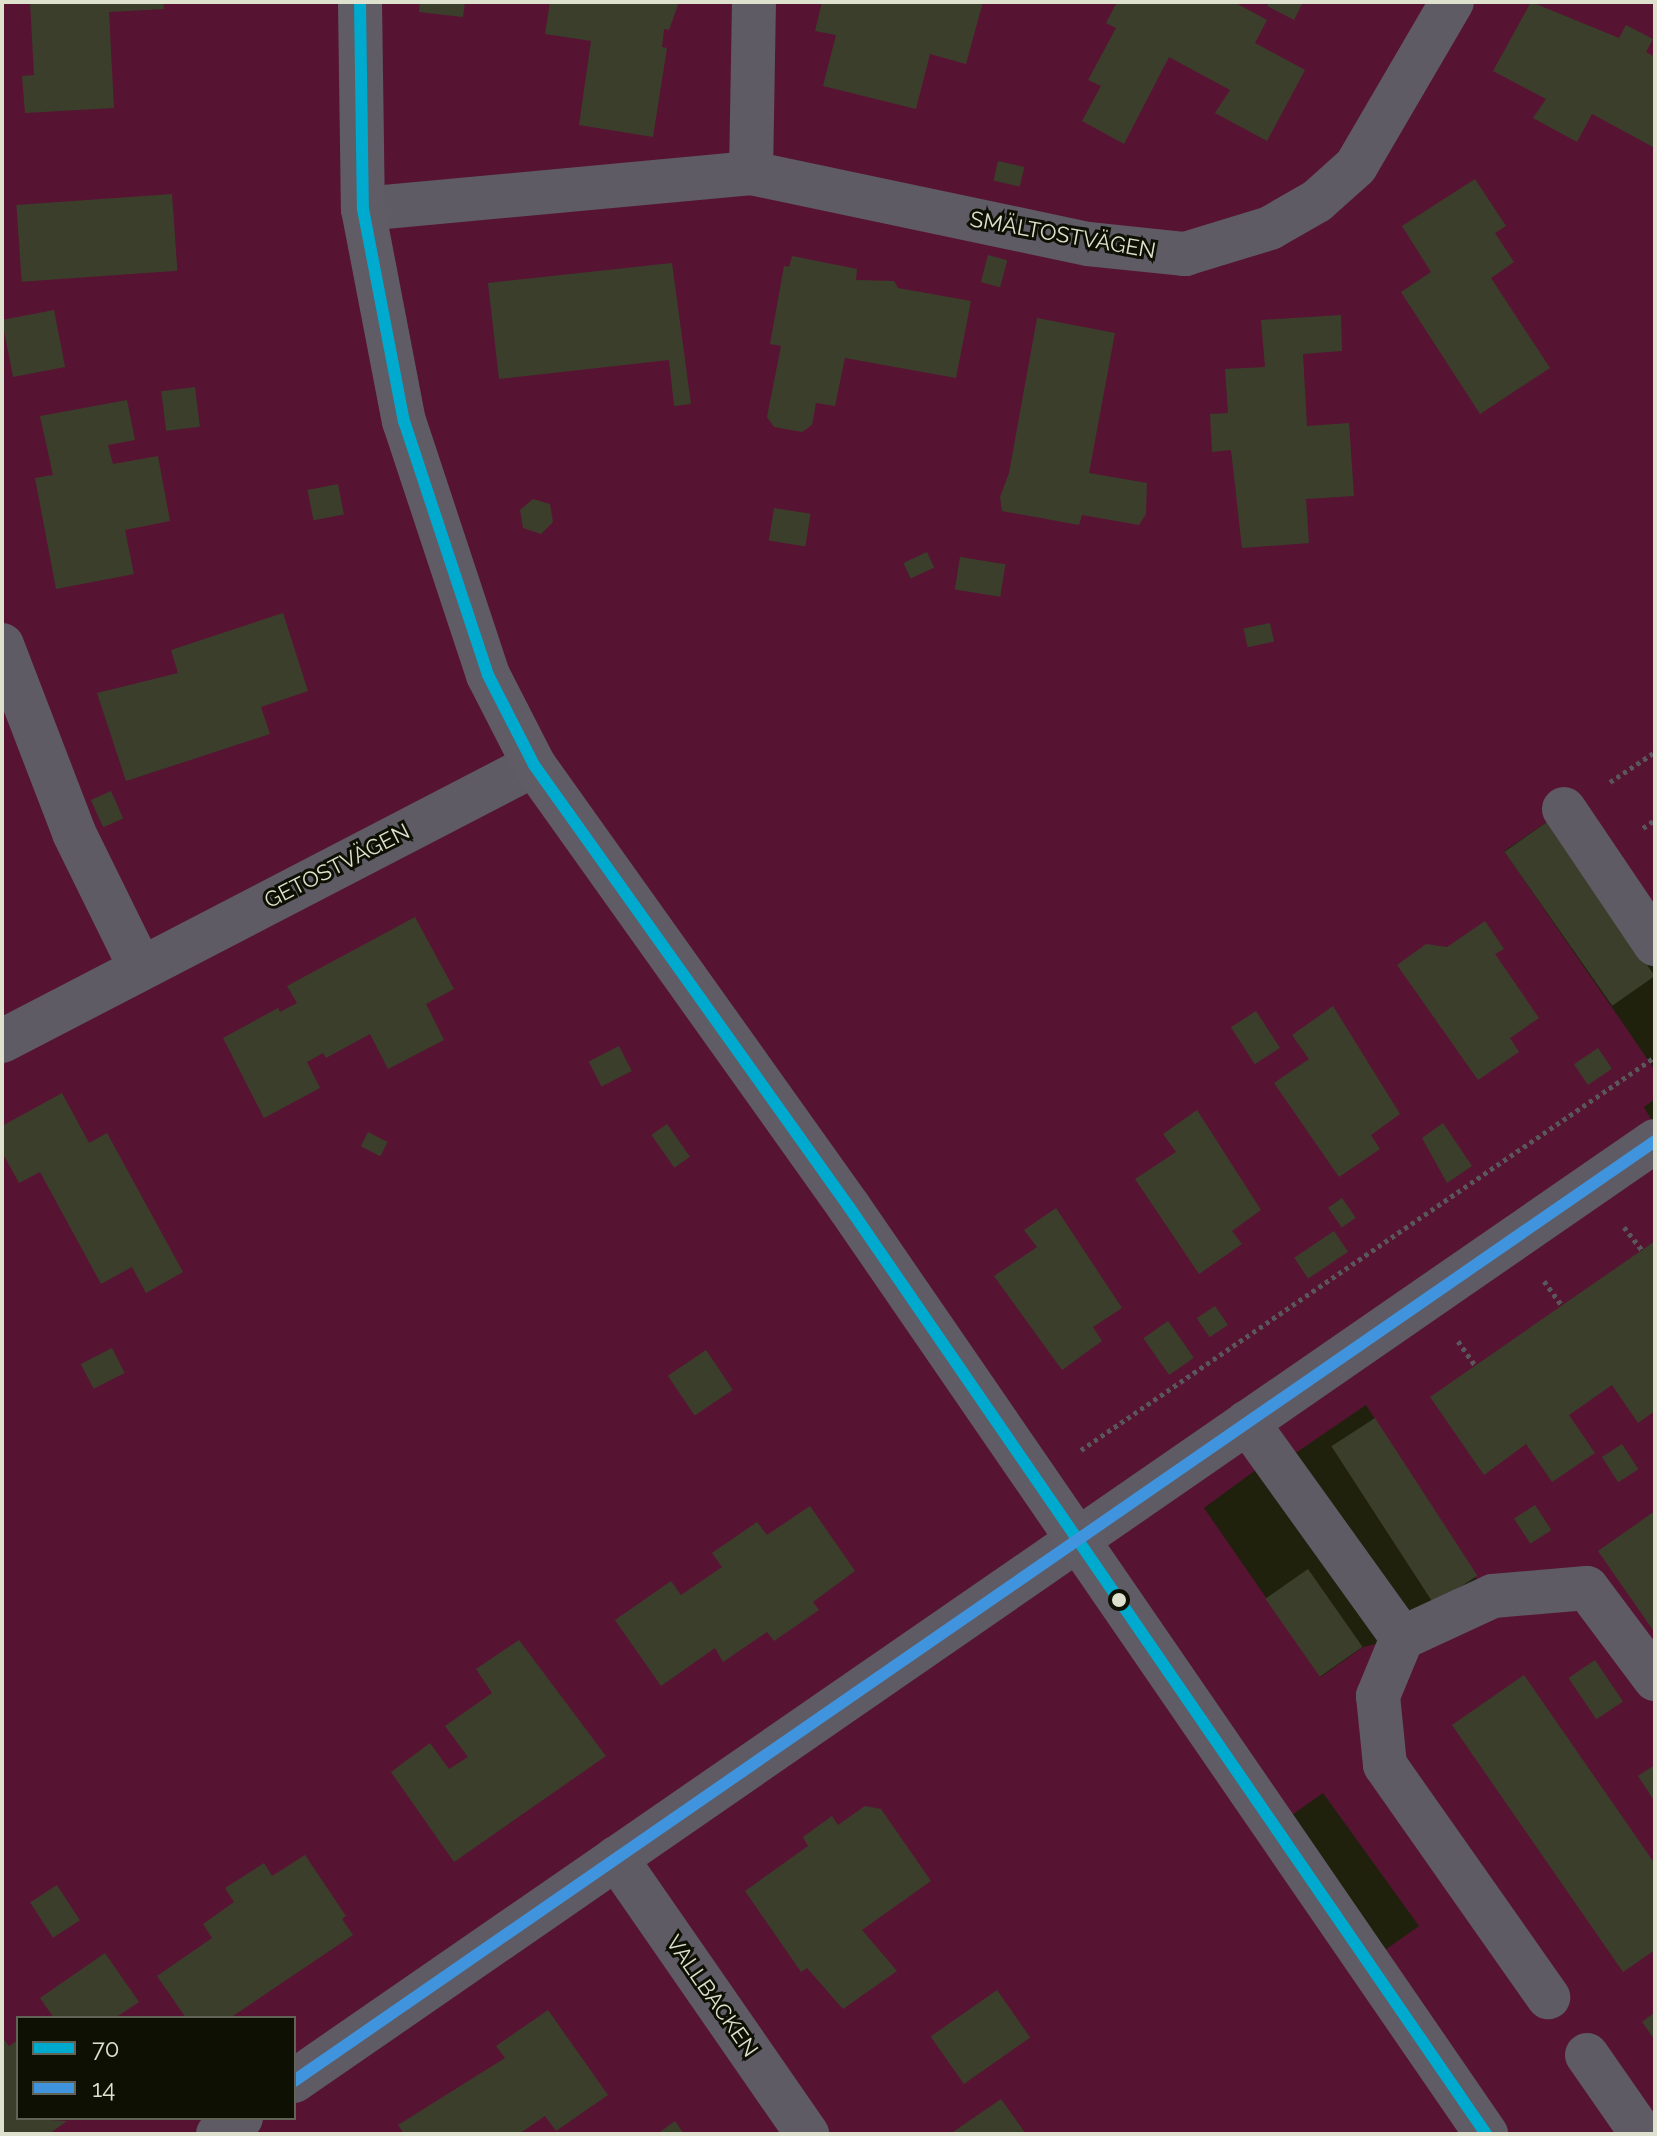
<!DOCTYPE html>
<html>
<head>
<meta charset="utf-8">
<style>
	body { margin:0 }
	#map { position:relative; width:1657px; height:2136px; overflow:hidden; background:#1f210d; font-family:Raleway,sans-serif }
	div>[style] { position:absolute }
	.green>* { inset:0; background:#561432 }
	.building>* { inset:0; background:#3c3e2c; transform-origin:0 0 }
	.path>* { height:5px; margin-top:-2.5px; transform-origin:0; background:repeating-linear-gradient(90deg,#59575a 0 4px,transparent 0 8px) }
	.street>* { height:44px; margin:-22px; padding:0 22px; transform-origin:22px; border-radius:22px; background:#5e5b65 }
	.secondary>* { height:44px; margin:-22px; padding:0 22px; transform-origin:22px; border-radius:22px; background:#605c65 }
	.bus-1>* { height:12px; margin:-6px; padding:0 6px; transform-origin:6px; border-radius:6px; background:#00a9ce }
	.bus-2>* { height:12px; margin:-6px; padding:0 6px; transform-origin:6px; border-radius:6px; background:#4094de }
	.dots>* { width:22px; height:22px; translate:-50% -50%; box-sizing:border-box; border:4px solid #0e1004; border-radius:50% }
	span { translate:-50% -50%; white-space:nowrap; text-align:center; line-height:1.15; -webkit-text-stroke:6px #0e1004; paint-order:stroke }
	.street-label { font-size:22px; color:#dde1cd }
	.frame { position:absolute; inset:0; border:4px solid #dde1cd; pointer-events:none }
	.legend { position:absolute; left:16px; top:2016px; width:280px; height:104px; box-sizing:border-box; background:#0e1004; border:2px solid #616454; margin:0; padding:10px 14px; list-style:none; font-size:24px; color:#dde1cd }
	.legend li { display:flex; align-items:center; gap:16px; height:40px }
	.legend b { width:40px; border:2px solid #616454 }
</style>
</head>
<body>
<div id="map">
	<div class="green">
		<div style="clip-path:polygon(evenodd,2px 2px,1655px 2px,1655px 943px,1547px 822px,1504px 851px,1655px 1070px,1655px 1099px,1644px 1107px,1655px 1126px,1655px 2134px,2px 2134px,2px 2px,1366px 1405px,1488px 1597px,1402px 1638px,1363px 1647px,1321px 1677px,1204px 1508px,1272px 1458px,1278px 1465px,1366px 1405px,2px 2px,1323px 1793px,1419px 1926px,1368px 1962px,1275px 1827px,1323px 1793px,2px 2px,18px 2018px,294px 2018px,294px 2118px,18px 2118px,18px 2018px)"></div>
	</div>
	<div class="building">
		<div style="clip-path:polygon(30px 2px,163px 2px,164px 9px,109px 12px,114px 108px,25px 113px,22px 76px,34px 75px)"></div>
		<div style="clip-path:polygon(420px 2px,465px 2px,463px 17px,419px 12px)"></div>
		<div style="clip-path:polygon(550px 2px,679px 2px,669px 30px,664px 29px,662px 47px,667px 48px,653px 137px,579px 125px,591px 41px,545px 34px)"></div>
		<div style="clip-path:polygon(822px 2px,983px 2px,966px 64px,930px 54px,916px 109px,823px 86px,836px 35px,815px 31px)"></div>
		<div style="clip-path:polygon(1117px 2px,1234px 2px,1267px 20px,1255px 43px,1305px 70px,1267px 141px,1215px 113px,1230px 90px,1169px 57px,1124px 144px,1082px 121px,1101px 86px,1088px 80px,1116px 28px,1106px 23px)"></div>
		<div style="clip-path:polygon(1269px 2px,1303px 2px,1294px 20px,1267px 6px)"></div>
		<div style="clip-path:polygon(1531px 2px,1619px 38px,1626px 25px,1653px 39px,1646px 52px,1655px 57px,1655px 148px,1592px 114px,1577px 142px,1533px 118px,1546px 99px,1493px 71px)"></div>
		<div style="left:998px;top:161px;width:27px;height:20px;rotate:13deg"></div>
		<div style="clip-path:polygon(1475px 179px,1506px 226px,1495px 233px,1514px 262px,1491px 278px,1550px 368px,1480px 414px,1401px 292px,1431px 272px,1402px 226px)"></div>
		<div style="left:172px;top:194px;width:77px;height:156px;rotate:86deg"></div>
		<div style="left:988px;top:255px;width:20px;height:28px;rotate:15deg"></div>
		<div style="clip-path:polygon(792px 256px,857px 269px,856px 280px,894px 281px,898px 288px,971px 301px,956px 378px,845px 358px,835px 406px,816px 403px,812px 425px,802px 432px,774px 427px,767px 417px,781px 346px,770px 344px,784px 266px,789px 267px)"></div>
		<div style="clip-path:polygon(672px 263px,691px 404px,674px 406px,669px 360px,499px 379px,488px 283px)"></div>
		<div style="left:54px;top:310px;width:58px;height:53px;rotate:79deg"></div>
		<div style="clip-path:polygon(1341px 315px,1342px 351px,1303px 354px,1307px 426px,1349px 423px,1354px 496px,1306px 499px,1309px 543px,1242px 548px,1231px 450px,1212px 452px,1210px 414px,1228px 413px,1225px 369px,1265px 367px,1261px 320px)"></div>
		<div style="clip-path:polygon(1037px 318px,1115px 333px,1089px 473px,1147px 483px,1146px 514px,1139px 525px,1082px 515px,1079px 525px,1002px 511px,1000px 497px,1009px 473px)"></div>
		<div style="left:195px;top:387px;width:40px;height:34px;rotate:83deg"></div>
		<div style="clip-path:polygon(127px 400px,135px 440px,108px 445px,113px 464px,158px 456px,170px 521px,125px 530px,134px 574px,56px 589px,35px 478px,53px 475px,40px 416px)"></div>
		<div style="left:338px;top:484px;width:31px;height:31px;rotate:79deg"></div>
		<div style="clip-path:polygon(533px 499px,550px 504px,553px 522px,541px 534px,523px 528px,520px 510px)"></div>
		<div style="left:774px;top:508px;width:37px;height:33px;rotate:9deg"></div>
		<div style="left:927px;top:552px;width:17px;height:26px;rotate:65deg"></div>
		<div style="left:960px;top:557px;width:46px;height:33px;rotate:9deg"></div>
		<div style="clip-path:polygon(283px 613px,308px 691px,261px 707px,270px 734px,126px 781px,97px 693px,178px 673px,171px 650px)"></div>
		<div style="left:1270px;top:623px;width:19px;height:27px;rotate:78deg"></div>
		<div style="left:111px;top:791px;width:30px;height:22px;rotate:66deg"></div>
		<div style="left:1547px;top:822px;width:188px;height:52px;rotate:55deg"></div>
		<div style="clip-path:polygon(415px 917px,454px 989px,426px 1004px,444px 1040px,388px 1069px,370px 1034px,326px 1058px,323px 1053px,307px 1062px,320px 1088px,264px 1118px,223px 1038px,278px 1008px,280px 1012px,297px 1003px,287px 986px)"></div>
		<div style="clip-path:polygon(1485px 921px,1504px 949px,1495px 954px,1539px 1018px,1510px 1038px,1519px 1052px,1478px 1080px,1397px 965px,1426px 944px,1447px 947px)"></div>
		<div style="clip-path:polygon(1333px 1006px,1400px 1114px,1371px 1135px,1380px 1149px,1339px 1177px,1274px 1083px,1309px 1059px,1292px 1035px)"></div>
		<div style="left:1256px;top:1011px;width:44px;height:30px;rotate:57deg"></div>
		<div style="left:619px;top:1046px;width:28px;height:34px;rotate:63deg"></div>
		<div style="left:1598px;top:1048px;width:25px;height:29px;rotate:56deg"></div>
		<div style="clip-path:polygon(62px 1093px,89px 1143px,107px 1133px,183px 1272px,146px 1293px,132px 1267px,101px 1284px,40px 1172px,19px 1183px,2px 1152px,2px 1126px)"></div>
		<div style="clip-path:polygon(1197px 1110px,1261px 1210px,1232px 1231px,1242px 1244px,1199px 1274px,1135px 1179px,1176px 1152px,1163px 1134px)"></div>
		<div style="clip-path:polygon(1443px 1123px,1472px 1166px,1447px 1183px,1422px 1138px)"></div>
		<div style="left:667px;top:1124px;width:40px;height:19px;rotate:55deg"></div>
		<div style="left:368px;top:1132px;width:22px;height:16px;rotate:27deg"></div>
		<div style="left:1342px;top:1198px;width:24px;height:17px;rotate:55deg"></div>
		<div style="clip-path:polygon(1056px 1208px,1122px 1308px,1093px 1327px,1102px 1341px,1062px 1370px,994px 1276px,1037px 1247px,1024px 1230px)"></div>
		<div style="left:1334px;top:1231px;width:25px;height:48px;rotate:56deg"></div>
		<div style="clip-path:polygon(1655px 1241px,1655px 1411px,1638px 1423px,1612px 1385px,1569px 1415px,1595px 1453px,1552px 1482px,1526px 1444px,1484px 1475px,1430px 1397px)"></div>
		<div style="left:1215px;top:1306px;width:23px;height:22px;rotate:56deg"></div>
		<div style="left:1168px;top:1321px;width:45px;height:30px;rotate:55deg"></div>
		<div style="left:112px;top:1348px;width:28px;height:35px;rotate:63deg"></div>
		<div style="left:706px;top:1350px;width:48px;height:46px;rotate:56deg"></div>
		<div style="left:1375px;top:1418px;width:188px;height:52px;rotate:57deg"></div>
		<div style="left:1622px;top:1444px;width:30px;height:24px;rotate:57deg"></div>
		<div style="left:1535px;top:1505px;width:30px;height:25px;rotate:57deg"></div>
		<div style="clip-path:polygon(810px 1506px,855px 1571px,813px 1602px,819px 1610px,774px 1641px,767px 1632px,723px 1662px,715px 1648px,661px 1686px,615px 1620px,671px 1581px,681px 1595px,722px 1567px,712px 1553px,757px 1522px,767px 1535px)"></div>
		<div style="clip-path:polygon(1655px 1511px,1655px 1633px,1598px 1551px)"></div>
		<div style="left:1308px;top:1569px;width:95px;height:52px;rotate:55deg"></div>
		<div style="clip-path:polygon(519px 1640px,606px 1756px,454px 1862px,391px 1772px,430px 1743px,449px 1769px,468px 1757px,445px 1726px,492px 1693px,476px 1669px)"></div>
		<div style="left:1595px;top:1660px;width:50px;height:32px;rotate:56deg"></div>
		<div style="clip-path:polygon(1524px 1675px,1655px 1864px,1655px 1950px,1623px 1972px,1452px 1725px)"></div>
		<div style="clip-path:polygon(1655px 1765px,1655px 1802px,1638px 1776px)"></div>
		<div style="clip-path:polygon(865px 1806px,881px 1809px,931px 1881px,862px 1930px,897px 1971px,843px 2009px,807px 1968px,801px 1972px,745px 1891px,808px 1846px,803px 1837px,832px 1816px,838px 1825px)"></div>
		<div style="clip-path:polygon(305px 1855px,346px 1916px,342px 1919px,353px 1935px,230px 2018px,186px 2018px,157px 1976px,212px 1938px,203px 1924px,234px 1902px,225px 1888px,264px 1863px,272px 1876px)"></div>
		<div style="left:57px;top:1885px;width:42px;height:32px;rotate:57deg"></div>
		<div style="clip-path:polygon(105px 1953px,139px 2002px,115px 2018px,54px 2018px,40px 1998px)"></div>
		<div style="left:997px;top:1990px;width:58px;height:81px;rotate:55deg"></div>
		<div style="clip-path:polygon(548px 2010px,608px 2095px,556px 2131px,545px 2116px,519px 2134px,404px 2134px,398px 2125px,505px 2058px,496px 2046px)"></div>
		<div style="clip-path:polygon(1655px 2012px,1655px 2040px,1642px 2022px)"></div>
		<div style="clip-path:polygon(2px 2037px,9px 2046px,18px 2040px,18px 2118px,67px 2121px,49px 2134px,2px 2134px)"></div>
		<div style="clip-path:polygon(1001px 2099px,1026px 2134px,950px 2134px)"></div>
		<div style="clip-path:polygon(675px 2121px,684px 2134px,657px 2134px)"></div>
	</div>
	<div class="path">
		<div style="left:1610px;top:782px;width:54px;rotate:-33.7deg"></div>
		<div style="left:1643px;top:828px;width:14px;rotate:-34deg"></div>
		<div style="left:1624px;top:1227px;width:29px;rotate:52deg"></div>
		<div style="left:1544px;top:1281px;width:31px;rotate:54deg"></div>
		<div style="left:1458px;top:1341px;width:29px;rotate:55deg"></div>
		<div style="left:1081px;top:1450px;width:696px;rotate:-34.4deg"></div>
	</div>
	<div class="street">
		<div style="left:751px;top:173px;width:171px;rotate:-89deg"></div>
		<div style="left:363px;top:209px;width:390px;rotate:-5.3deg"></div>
		<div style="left:751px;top:173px;width:344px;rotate:11.9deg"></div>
		<div style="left:1088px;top:244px;width:98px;rotate:5.9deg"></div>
		<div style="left:1185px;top:254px;width:89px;rotate:-17deg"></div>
		<div style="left:1270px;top:228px;width:54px;rotate:-29.9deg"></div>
		<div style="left:1317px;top:201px;width:52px;rotate:-41.9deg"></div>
		<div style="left:1356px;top:166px;width:190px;rotate:-59.7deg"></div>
		<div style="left:2px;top:645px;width:201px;rotate:69deg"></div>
		<div style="left:74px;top:833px;width:149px;rotate:63.8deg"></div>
		<div style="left:1564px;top:809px;width:163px;rotate:56deg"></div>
		<div style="left:2px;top:1041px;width:599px;rotate:-27.42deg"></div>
		<div style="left:1247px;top:1422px;width:266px;rotate:54.3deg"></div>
		<div style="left:1402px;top:1638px;width:63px;rotate:112.5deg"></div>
		<div style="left:1378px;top:1696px;width:69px;rotate:84.2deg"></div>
		<div style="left:1385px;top:1765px;width:284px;rotate:54.9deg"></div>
		<div style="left:1402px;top:1638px;width:100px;rotate:-24.8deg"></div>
		<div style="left:1493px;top:1596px;width:94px;rotate:-4.9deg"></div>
		<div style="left:1587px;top:1588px;width:114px;rotate:53.2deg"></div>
		<div style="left:616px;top:1858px;width:336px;rotate:55.3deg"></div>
		<div style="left:1587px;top:2055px;width:96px;rotate:55.2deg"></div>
		<div style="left:294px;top:2081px;width:1654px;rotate:-34.63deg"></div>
		<div style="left:218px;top:2134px;width:28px;rotate:-35deg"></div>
	</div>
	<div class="secondary">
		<div style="left:360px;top:2px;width:207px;rotate:89.2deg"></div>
		<div style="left:363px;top:209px;width:216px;rotate:79.1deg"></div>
		<div style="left:404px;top:421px;width:268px;rotate:71.7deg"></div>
		<div style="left:488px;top:675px;width:101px;rotate:62.9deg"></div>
		<div style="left:534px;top:765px;width:543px;rotate:54.52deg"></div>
		<div style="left:849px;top:1207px;width:1125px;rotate:55.5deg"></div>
	</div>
	<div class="bus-1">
		<div style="left:360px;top:2px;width:207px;rotate:89.2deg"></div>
		<div style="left:363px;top:209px;width:216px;rotate:79.1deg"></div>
		<div style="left:404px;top:421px;width:268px;rotate:71.7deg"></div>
		<div style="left:488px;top:675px;width:101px;rotate:62.9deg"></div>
		<div style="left:534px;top:765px;width:543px;rotate:54.52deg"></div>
		<div style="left:849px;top:1207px;width:1125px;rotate:55.5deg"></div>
	</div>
	<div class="bus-2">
		<div style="left:294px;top:2081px;width:1654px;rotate:-34.63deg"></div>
	</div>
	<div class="dots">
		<div style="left:1119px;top:1600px;background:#dde1cd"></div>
	</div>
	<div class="street-label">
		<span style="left:1063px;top:235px;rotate:10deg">SMÄLTOSTVÄGEN</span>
		<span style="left:337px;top:866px;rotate:-27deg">GETOSTVÄGEN</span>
		<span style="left:712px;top:1996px;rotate:55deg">VALLBACKEN</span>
	</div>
	<div class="frame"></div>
	<ul class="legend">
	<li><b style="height:10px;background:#00a9ce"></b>70</li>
	<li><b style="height:10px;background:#4094de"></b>14</li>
	</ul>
</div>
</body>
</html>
